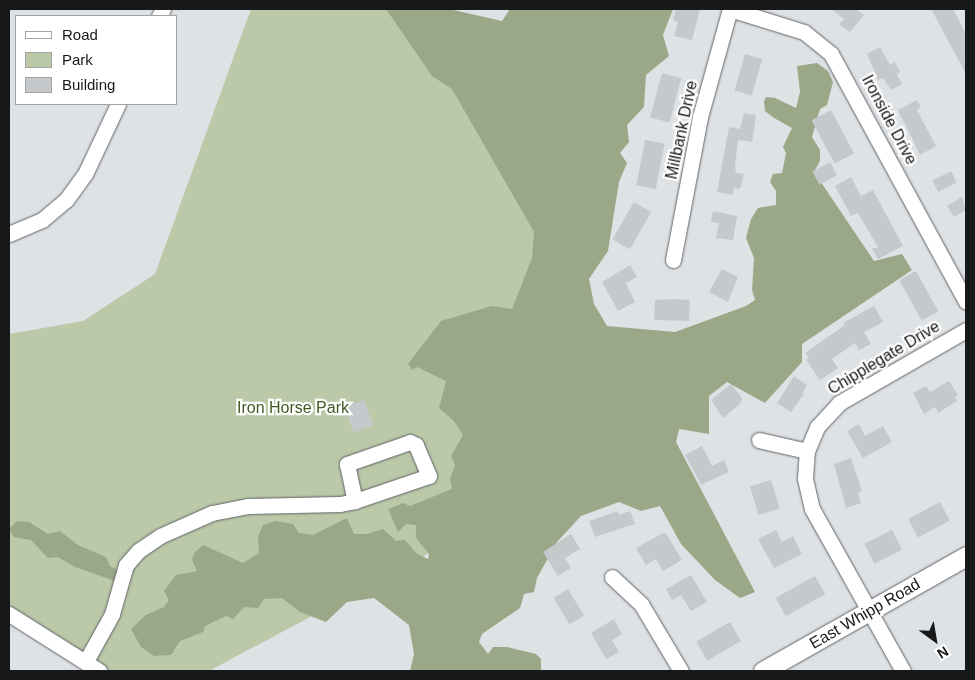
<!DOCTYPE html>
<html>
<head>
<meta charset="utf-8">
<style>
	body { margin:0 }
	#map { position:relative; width:975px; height:680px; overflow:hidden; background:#dfe2e5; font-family:Arial,sans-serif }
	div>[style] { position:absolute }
	.green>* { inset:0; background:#bbc9a9 }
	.forest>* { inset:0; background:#9aa887 }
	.building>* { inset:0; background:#c5c9cc; transform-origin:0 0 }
	.roads { filter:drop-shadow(0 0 1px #616467) drop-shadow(0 0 1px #616467) }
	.minor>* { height:15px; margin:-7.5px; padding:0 7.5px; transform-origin:7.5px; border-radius:7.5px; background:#fff }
	.major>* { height:19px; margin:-9.5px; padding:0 9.5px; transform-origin:9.5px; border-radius:9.5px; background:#fff }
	span { translate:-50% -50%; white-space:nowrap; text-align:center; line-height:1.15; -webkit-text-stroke:4.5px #fff; paint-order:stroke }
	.street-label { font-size:16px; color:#171819 }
	.park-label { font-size:16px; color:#445724 }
	.frame { position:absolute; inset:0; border:10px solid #171819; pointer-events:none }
	.legend { position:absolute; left:15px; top:15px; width:162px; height:90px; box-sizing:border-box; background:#fff; border:1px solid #a2a3a3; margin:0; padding:6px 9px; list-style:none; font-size:15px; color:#171819 }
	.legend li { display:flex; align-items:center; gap:10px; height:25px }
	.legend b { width:25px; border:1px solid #a2a3a3 }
	.north { position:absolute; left:910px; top:615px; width:50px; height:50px; -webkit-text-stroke:4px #fff; paint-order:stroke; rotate:148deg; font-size:14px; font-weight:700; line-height:20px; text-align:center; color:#171819 }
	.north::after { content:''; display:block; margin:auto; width:18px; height:22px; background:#171819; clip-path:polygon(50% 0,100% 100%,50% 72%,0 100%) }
</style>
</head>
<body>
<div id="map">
	<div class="green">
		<div style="clip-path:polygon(251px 9px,427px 9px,549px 235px,454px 540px,209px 671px,99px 671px,9px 614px,9px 334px,83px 321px,155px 274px)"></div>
	</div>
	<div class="forest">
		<div style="clip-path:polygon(386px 9px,449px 9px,502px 21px,510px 9px,673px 9px,663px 35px,669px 56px,646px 75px,644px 107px,627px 125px,629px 142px,620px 153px,627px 163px,619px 182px,608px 251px,589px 279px,594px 304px,607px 326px,675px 332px,746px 306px,755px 300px,752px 290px,754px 258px,746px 238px,751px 219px,758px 208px,776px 205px,776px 191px,770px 182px,773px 174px,782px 173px,786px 153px,783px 147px,792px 128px,774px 118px,765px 111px,764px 101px,766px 97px,775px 98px,796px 108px,800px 92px,797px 66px,817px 63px,828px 71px,833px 82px,827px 105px,820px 109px,812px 137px,820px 150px,820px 161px,814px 172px,874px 261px,902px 254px,912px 270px,802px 344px,802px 362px,765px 403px,727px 382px,709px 396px,709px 434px,679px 429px,676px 442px,755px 592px,740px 598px,715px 580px,681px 544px,660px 506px,641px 511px,619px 502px,581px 516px,557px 542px,537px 578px,534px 592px,524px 594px,520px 608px,482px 634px,479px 642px,488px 654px,493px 647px,507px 647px,536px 654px,541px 659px,541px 671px,410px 671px,414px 654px,409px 625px,374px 598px,347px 602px,326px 622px,300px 612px,282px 598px,264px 599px,258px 608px,244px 607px,233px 619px,226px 616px,205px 626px,203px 632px,180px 641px,171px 655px,154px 656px,141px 647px,131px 629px,146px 615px,164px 607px,169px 600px,164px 591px,176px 575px,197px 571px,192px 560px,194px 553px,203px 545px,243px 563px,259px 553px,258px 536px,263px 525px,276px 521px,293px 524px,299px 533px,313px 535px,347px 518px,354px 534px,367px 534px,383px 529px,396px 541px,405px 540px,417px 554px,428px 559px,429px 554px,416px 538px,416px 525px,406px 524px,398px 532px,388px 509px,403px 503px,410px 506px,452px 489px,450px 479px,455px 465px,451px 456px,463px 435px,454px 421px,439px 408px,446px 381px,417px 367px,412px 370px,408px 364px,441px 321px,492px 306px,512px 309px,532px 258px,534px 232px,452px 89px,432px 76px)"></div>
		<div style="clip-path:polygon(17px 521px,29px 522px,48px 534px,60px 531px,78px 545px,106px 557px,110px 566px,118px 570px,115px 581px,75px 567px,58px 557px,48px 558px,31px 540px,14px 537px,9px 529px)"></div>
	</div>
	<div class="building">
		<div style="clip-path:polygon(676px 9px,700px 9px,692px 40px,674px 36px,678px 22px,673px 20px)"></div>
		<div style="clip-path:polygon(831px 9px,856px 9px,864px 15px,850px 32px,839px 24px,844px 19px)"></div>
		<div style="clip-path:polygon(931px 9px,953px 9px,966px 34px,966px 74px)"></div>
		<div style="clip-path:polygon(880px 47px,890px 65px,895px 62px,900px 72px,897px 74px,902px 84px,891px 90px,883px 78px,878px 80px,867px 54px)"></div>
		<div style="left:745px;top:54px;width:18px;height:38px;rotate:16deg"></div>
		<div style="left:662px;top:73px;width:20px;height:46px;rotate:15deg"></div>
		<div style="clip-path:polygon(917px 100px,921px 107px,917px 110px,936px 146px,920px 155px,898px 110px)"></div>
		<div style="left:831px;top:110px;width:49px;height:22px;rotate:62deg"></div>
		<div style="clip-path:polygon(744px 113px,756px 115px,752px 142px,738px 140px,735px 166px,736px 173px,744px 174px,740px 189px,734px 188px,733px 195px,717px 192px,729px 127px,740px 129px)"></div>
		<div style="left:645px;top:140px;width:20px;height:46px;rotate:11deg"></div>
		<div style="left:830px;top:162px;width:15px;height:20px;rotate:62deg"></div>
		<div style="left:951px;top:171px;width:13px;height:21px;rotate:63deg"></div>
		<div style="clip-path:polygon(851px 177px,861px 196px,873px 190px,903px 246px,878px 259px,872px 249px,878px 247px,858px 213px,851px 216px,835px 186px)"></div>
		<div style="clip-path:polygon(962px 197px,966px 210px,954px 217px,947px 206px)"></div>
		<div style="left:634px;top:202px;width:20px;height:43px;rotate:30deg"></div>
		<div style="clip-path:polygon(713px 211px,737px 216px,733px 240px,716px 238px,719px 223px,711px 222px)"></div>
		<div style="clip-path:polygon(630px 265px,637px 277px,626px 283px,635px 302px,618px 311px,602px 282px)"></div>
		<div style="clip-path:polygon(722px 269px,738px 277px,728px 302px,709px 292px)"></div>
		<div style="left:916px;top:271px;width:46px;height:19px;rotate:61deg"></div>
		<div style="clip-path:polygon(672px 299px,690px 300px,689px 321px,654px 320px,655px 300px)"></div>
		<div style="clip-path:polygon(874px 306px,883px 322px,864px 332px,871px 344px,859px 350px,855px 343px,832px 359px,838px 368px,820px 380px,806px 360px,809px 358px,805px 353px,845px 325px,843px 323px)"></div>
		<div style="clip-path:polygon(794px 376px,807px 385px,802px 393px,804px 394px,791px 412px,777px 403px)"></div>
		<div style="clip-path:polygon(949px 381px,958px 395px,955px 397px,957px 401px,938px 413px,935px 407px,924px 414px,913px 393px,926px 386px,930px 392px)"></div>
		<div style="clip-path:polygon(731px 384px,742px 398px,741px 403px,723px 418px,711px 400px)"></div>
		<div style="left:364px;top:400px;width:27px;height:21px;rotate:70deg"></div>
		<div style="clip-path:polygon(859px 424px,865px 436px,883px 426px,892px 442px,863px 458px,847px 431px)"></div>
		<div style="clip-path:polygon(702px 446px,712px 466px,724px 460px,729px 472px,701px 485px,685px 455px)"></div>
		<div style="clip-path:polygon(851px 458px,862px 491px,858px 492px,861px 503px,846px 508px,834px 464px)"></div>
		<div style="left:771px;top:480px;width:30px;height:22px;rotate:73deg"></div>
		<div style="left:940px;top:502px;width:21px;height:36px;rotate:62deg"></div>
		<div style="clip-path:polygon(618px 511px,619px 515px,630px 511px,635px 524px,595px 537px,589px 521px)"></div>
		<div style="clip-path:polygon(776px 530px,782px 542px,793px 536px,802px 554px,774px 568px,758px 539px)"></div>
		<div style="left:892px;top:530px;width:22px;height:31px;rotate:63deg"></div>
		<div style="clip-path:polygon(665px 532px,682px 560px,663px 571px,656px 559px,646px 565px,636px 548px)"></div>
		<div style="clip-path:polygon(571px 534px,580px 549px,565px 558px,571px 568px,558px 576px,543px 552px)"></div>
		<div style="clip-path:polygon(691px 575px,707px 602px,691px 611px,681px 595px,672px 600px,666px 589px)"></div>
		<div style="left:815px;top:576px;width:21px;height:45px;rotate:61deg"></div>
		<div style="left:568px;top:589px;width:31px;height:17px;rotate:59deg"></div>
		<div style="clip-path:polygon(614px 619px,622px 634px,612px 640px,619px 652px,606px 659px,591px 633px)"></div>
		<div style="left:730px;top:622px;width:22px;height:39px;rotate:60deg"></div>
	</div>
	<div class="roads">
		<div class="minor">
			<div style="left:730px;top:9px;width:77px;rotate:17.3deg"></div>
			<div style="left:804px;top:32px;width:35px;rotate:39deg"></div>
			<div style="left:831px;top:54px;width:282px;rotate:61.4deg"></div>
			<div style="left:159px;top:16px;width:8px;rotate:-60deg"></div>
			<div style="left:9px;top:234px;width:36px;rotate:-23deg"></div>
			<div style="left:42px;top:220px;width:31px;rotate:-40deg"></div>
			<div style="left:66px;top:200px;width:34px;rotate:-54deg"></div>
			<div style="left:86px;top:172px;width:75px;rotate:-64.8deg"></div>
			<div style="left:673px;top:260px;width:146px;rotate:-79.3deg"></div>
			<div style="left:700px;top:117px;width:112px;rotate:-74.5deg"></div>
			<div style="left:759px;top:440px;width:49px;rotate:12.9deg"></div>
			<div style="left:612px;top:577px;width:40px;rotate:43deg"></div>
			<div style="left:641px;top:604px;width:78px;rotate:59.2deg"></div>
			<div style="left:9px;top:614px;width:107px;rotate:32.3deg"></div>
			<div style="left:86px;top:661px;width:54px;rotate:-61deg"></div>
			<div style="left:112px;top:614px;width:51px;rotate:-74.1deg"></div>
			<div style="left:126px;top:565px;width:18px;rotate:-49deg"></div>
			<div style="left:138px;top:551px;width:27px;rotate:-34deg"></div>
			<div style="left:160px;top:536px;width:57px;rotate:-23.9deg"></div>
			<div style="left:212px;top:513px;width:37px;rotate:-11deg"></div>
			<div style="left:248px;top:506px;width:92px;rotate:-1.2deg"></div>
			<div style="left:340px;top:504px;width:15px;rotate:-11deg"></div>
			<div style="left:355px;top:501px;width:78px;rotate:-18.7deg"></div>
			<div style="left:429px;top:476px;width:34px;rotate:-113deg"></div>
			<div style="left:416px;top:445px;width:7px;rotate:-153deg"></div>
			<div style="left:410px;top:442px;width:67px;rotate:160.8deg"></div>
			<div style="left:347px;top:464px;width:38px;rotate:78deg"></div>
			<div style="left:903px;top:671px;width:186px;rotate:-119.3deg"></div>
			<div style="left:812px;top:509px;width:32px;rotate:-103deg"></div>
			<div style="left:805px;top:478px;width:27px;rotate:-86deg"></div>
			<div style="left:807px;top:451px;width:26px;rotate:-67deg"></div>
			<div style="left:817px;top:427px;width:33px;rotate:-47deg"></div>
			<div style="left:839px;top:403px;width:146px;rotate:-29.9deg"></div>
		</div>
		<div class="major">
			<div style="left:763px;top:671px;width:233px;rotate:-29.5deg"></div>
		</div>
	</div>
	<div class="street-label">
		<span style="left:889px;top:120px;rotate:62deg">Ironside Drive</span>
		<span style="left:682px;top:130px;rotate:-78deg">Millbank Drive</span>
		<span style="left:884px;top:358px;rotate:-31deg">Chipplegate Drive</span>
		<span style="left:865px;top:614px;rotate:-30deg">East Whipp Road</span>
	</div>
	<div class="park-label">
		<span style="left:293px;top:408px">Iron Horse Park</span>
	</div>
	<div class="frame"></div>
	<ul class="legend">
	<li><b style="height:6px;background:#fff"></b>Road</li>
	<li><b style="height:14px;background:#bbc9a9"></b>Park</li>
	<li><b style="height:14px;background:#c5c9cc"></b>Building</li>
	</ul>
	<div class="north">N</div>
</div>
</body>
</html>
